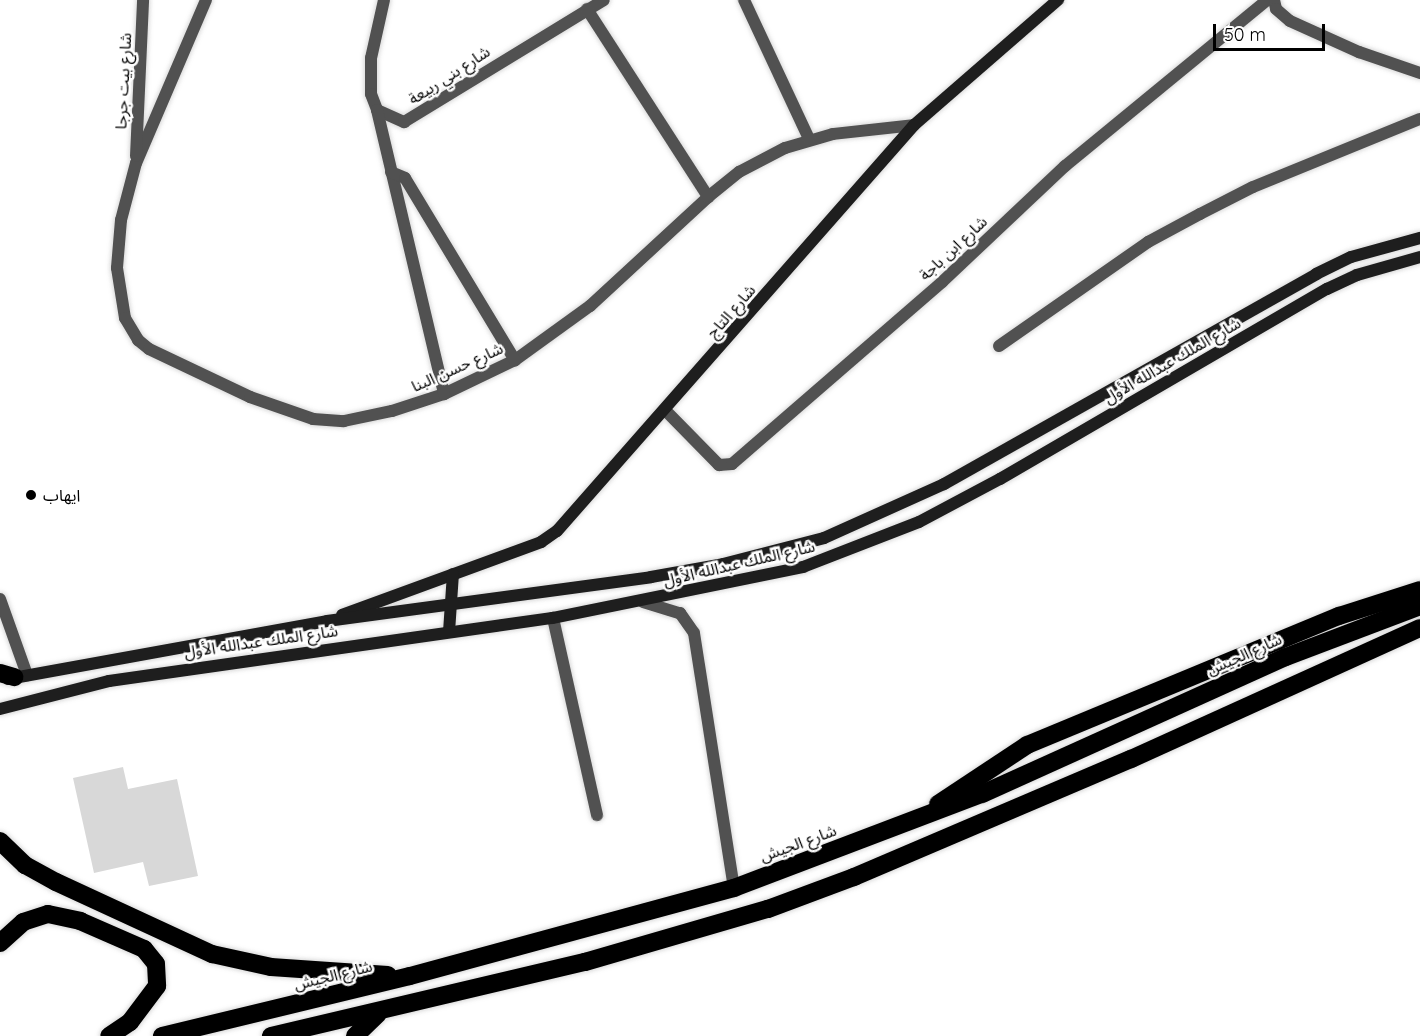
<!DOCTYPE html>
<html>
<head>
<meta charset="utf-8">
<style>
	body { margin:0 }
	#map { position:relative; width:1420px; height:1036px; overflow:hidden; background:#fff; font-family:Quicksand,"Noto Sans Arabic",sans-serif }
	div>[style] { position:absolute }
	.green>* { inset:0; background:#d8d8d8 }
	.roads { filter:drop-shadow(0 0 2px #dbdbdb) drop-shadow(0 0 2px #dbdbdb) }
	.street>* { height:12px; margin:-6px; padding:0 6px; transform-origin:6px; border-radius:6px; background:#515151 }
	.secondary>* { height:12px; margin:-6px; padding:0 6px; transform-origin:6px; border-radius:6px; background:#1e1e1e }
	.highway>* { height:18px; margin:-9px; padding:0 9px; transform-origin:9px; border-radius:9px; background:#000 }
	.dots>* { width:16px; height:16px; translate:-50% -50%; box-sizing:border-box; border:3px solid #fff; border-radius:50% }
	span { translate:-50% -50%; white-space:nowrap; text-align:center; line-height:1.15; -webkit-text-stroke:5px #fff; paint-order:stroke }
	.street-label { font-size:16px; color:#000 }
	.poi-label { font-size:16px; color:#000 }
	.left { translate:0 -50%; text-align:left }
	.scale { position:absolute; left:1213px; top:24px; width:112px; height:27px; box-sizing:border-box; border:3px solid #000; border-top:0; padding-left:8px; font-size:18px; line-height:21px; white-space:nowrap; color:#000; -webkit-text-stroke:4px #fff; paint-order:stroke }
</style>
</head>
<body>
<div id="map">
	<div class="green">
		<div style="clip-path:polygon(123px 767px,128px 789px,177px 779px,198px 876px,149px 886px,143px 862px,94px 873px,73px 778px)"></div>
	</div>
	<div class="roads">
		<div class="street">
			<div style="left:206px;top:0;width:177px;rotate:113.2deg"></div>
			<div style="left:136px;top:163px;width:59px;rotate:104.7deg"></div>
			<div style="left:121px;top:220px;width:48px;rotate:94.8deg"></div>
			<div style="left:117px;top:268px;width:51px;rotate:80.9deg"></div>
			<div style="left:125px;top:318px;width:26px;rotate:59deg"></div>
			<div style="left:138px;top:340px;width:14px;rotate:39deg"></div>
			<div style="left:149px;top:349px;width:112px;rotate:25.4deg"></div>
			<div style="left:250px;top:397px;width:67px;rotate:19.2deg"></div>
			<div style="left:313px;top:419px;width:31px;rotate:4deg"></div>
			<div style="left:344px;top:421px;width:49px;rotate:-11.8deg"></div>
			<div style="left:392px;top:411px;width:55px;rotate:-18.1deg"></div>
			<div style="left:444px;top:394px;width:79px;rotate:-25.6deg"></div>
			<div style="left:515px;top:360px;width:92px;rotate:-35.8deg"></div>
			<div style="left:590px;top:306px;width:161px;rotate:-42.7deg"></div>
			<div style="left:708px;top:197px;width:40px;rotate:-39deg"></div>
			<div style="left:739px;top:172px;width:52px;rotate:-27.6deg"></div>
			<div style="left:785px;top:148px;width:50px;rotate:-16.3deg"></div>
			<div style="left:833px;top:134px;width:81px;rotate:-6.3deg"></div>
			<div style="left:384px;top:0;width:59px;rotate:102.6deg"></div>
			<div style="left:371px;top:58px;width:36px;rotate:90deg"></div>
			<div style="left:371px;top:94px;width:17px;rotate:69deg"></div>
			<div style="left:377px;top:110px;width:30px;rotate:24deg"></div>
			<div style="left:404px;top:122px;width:234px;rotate:-31.4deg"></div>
			<div style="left:744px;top:0;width:153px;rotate:64.9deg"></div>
			<div style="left:1274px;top:0;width:9px;rotate:77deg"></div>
			<div style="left:1276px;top:9px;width:18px;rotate:41deg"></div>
			<div style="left:1290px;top:21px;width:76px;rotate:24.2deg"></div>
			<div style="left:1359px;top:52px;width:65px;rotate:19deg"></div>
			<div style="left:587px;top:9px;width:224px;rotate:57.2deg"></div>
			<div style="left:377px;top:110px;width:292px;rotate:76.7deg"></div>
			<div style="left:136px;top:156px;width:156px;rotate:-87.4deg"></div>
			<div style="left:391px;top:172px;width:15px;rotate:23deg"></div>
			<div style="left:405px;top:178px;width:213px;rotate:58.9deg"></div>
			<div style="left:999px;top:346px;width:182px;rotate:-34.9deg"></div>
			<div style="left:1148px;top:242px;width:59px;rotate:-28.3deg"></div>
			<div style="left:1200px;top:214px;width:59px;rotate:-27deg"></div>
			<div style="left:1253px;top:187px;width:180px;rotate:-22.2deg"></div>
			<div style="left:666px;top:411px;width:76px;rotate:45.5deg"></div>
			<div style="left:719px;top:465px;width:13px;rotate:-4deg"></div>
			<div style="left:732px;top:464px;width:278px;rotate:-40.9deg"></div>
			<div style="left:942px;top:282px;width:169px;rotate:-43.3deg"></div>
			<div style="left:1065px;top:166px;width:261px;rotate:-39.4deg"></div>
			<div style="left:0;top:599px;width:81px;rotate:70.4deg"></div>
			<div style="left:643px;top:602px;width:39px;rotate:17deg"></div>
			<div style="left:680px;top:613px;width:24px;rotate:55deg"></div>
			<div style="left:694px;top:633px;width:258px;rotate:81.1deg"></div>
			<div style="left:553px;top:618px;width:202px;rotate:77.4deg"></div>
		</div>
		<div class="secondary">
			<div style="left:342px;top:615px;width:212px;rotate:-20.1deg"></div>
			<div style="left:541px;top:542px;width:19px;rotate:-35deg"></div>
			<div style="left:557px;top:531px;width:541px;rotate:-48.67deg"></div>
			<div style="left:914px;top:125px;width:191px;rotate:-41deg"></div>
			<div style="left:449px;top:632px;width:58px;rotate:-86.1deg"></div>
			<div style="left:8px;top:679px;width:324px;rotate:-10.3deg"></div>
			<div style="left:327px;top:621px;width:327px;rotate:-7.7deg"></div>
			<div style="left:651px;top:577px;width:73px;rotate:-10.2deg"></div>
			<div style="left:723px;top:564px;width:104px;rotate:-14.4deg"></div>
			<div style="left:824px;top:538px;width:132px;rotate:-24.2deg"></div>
			<div style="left:944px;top:484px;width:427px;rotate:-29.4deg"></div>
			<div style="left:1316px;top:274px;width:39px;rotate:-26deg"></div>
			<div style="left:1351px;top:257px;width:72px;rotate:-15.4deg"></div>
			<div style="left:0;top:709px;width:113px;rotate:-14.4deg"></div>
			<div style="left:109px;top:681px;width:448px;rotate:-8.1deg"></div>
			<div style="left:553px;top:618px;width:255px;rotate:-11.5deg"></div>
			<div style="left:803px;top:567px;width:124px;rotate:-21.2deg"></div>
			<div style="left:919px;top:522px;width:92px;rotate:-28deg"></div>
			<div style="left:1000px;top:479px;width:378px;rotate:-30.2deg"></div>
			<div style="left:1327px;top:289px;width:33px;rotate:-25deg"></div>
			<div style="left:1357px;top:275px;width:66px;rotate:-15.9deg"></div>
		</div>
		<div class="highway">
			<div style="left:0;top:673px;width:15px;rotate:16deg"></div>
			<div style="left:938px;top:804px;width:107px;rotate:-33.5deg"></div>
			<div style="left:1027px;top:745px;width:338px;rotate:-22.5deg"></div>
			<div style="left:1339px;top:616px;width:85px;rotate:-17.8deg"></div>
			<div style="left:0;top:841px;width:35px;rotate:44deg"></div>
			<div style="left:25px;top:865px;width:35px;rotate:29deg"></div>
			<div style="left:56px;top:882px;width:172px;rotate:24.8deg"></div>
			<div style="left:212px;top:954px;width:60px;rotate:12.4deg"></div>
			<div style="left:271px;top:967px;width:117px;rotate:3.9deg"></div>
			<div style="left:0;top:943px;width:31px;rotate:-42deg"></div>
			<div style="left:23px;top:922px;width:26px;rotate:-18deg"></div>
			<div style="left:48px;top:914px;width:33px;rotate:12deg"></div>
			<div style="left:80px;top:921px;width:70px;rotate:23.6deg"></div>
			<div style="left:144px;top:949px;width:19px;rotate:51deg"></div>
			<div style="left:156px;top:964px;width:22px;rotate:87deg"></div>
			<div style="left:157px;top:986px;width:45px;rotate:126.9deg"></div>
			<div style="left:130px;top:1022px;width:25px;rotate:146deg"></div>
			<div style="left:162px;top:1036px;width:255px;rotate:-13.6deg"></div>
			<div style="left:410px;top:976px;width:336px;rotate:-15.2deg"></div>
			<div style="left:734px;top:888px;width:265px;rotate:-20.8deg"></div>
			<div style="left:982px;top:794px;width:333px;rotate:-24.3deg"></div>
			<div style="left:1286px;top:657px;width:143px;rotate:-20.8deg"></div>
			<div style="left:271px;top:1036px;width:323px;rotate:-13.3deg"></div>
			<div style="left:585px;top:962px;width:191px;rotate:-16.2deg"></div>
			<div style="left:768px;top:909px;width:92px;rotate:-20.4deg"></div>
			<div style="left:854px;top:877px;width:301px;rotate:-23.1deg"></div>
			<div style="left:1131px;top:759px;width:317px;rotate:-24.4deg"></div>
			<div style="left:355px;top:1036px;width:32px;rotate:-44deg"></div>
		</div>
	</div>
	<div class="dots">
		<div style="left:31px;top:495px;background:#000"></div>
	</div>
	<div class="street-label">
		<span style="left:449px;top:75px;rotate:-33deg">شارع بني ربيعة</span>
		<span style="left:123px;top:81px;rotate:-87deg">شارع بيت جرجا</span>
		<span style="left:953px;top:248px;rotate:-43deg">شارع ابن باجة</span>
		<span style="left:731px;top:311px;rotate:-49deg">شارع التاج</span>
		<span style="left:1172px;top:360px;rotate:-30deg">شارع الملك عبدالله الأول</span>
		<span style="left:457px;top:367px;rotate:-24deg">شارع حسن البنا</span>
		<span style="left:739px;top:563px;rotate:-13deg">شارع الملك عبدالله الأول</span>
		<span style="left:261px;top:641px;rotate:-8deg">شارع الملك عبدالله الأول</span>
		<span style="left:1244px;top:654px;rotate:-24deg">شارع الجيش</span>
		<span style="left:798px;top:843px;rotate:-20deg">شارع الجيش</span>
		<span style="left:333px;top:975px;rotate:-14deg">شارع الجيش</span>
	</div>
	<div class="poi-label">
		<span class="left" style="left:43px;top:495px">ايهاب</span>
	</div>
	<div class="scale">50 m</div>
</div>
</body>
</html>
